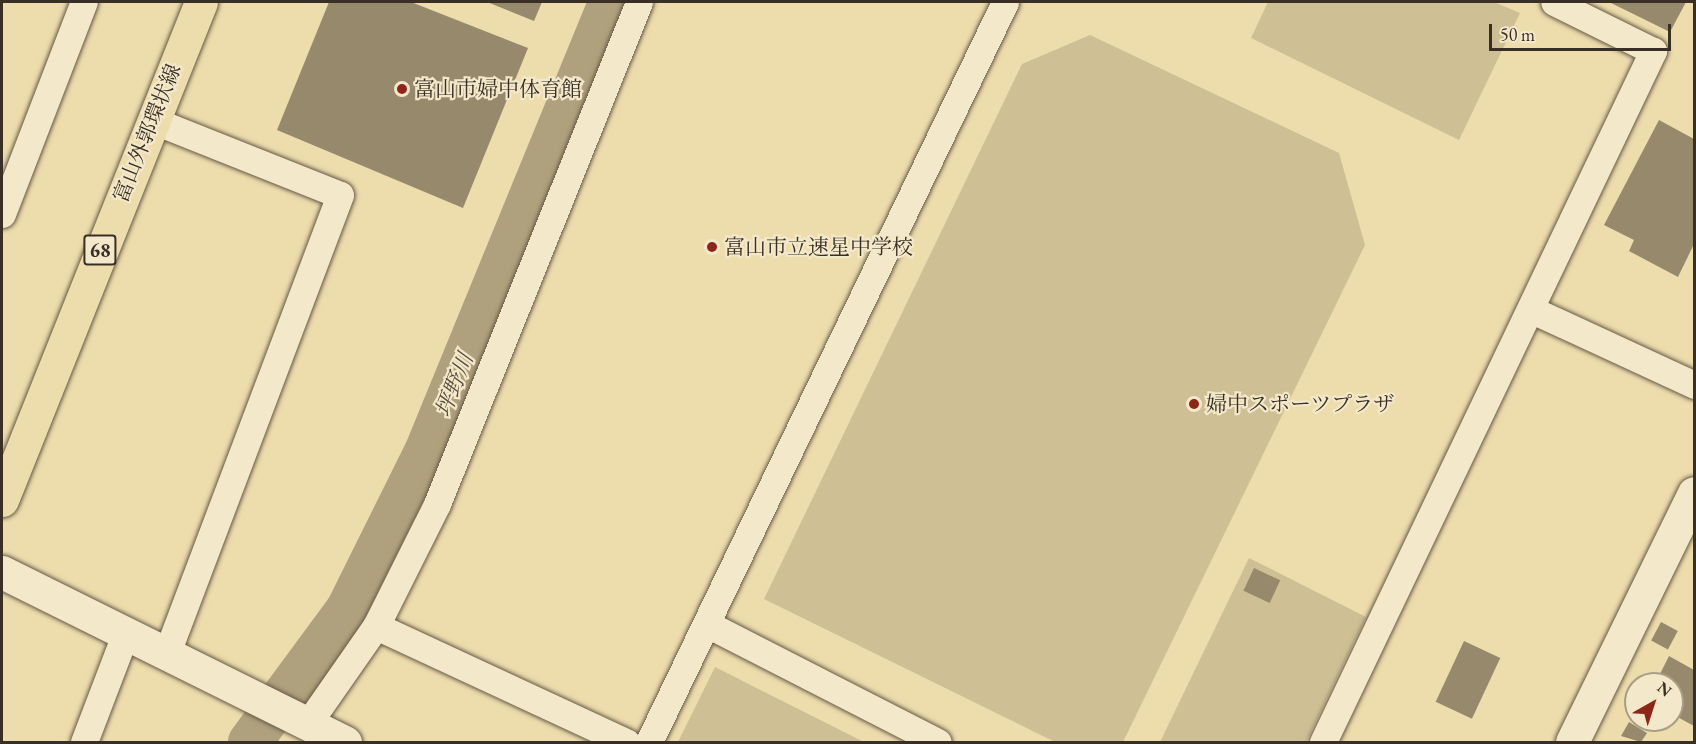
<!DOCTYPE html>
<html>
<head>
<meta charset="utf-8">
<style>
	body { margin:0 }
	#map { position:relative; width:1696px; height:744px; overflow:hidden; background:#eddcac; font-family:"EB Garamond","Noto Serif JP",serif }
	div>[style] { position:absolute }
	.green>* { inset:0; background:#cebf95 }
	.river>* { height:44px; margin:-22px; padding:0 22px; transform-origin:22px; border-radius:22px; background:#b0a17e }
	.building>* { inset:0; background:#97896b; transform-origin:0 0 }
	.roads { filter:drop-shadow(0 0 2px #665a46) drop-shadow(0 0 2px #665a46) }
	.street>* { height:27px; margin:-13.5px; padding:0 13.5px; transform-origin:13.5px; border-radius:13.5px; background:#f3e8c9 }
	.secondary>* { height:33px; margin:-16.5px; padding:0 16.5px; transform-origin:16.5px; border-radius:16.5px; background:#f3e8c9 }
	.primary>* { height:33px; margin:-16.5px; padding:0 16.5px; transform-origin:16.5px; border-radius:16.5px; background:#eddcac }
	.dots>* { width:16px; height:16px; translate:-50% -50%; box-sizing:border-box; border:3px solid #f3e8c9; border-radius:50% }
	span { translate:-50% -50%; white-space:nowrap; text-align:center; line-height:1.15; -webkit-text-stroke:4.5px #f3e8c9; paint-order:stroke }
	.shield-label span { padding:2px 4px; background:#f3e8c9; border:2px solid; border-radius:4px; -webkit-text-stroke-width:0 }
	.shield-label { font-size:20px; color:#392f24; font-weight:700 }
	.poi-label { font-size:21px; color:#392f24 }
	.left { translate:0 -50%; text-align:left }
	.street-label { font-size:21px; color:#392f24 }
	.water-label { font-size:22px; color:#574c3a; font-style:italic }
	.frame { position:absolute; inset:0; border:3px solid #392f24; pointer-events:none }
	.north { position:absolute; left:1624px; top:672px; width:60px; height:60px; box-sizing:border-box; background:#f3e8c9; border:2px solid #a99e87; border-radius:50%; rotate:39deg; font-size:16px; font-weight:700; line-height:24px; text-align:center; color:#392f24 }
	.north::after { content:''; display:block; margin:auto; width:21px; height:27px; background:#8f2418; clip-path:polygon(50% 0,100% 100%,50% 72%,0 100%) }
	.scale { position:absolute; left:1489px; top:24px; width:182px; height:27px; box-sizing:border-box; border:3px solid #392f24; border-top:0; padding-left:8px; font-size:18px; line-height:21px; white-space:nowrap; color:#392f24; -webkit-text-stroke:4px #f3e8c9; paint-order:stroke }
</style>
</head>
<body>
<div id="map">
	<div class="green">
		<div style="clip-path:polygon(1268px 2px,1494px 2px,1520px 13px,1459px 140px,1251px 38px)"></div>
		<div style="clip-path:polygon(1090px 35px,1339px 153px,1365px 245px,1123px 742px,1055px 742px,764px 599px,1022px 64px)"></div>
		<div style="clip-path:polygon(1249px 558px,1366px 617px,1306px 742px,1160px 742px)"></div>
		<div style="clip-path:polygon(715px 667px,864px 742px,678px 742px)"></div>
	</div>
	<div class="river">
		<div style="left:250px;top:742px;width:165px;rotate:-53.6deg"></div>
		<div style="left:348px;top:609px;width:175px;rotate:-63.6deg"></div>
		<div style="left:426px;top:452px;width:487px;rotate:-67.7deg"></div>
	</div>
	<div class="building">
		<div style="clip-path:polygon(329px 2px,411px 2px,528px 48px,463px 208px,277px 130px)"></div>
		<div style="clip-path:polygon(487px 2px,542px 2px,534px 21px)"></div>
		<div style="clip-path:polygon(1609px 2px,1686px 2px,1670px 32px)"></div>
		<div style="clip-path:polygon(1659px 120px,1694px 139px,1694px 244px,1678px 277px,1629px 251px,1634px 240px,1604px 225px)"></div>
		<div style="left:1254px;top:568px;width:29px;height:25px;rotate:25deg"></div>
		<div style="left:1661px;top:622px;width:19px;height:21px;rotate:28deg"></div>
		<div style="left:1464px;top:641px;width:40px;height:67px;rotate:25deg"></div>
		<div style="clip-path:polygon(1669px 656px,1694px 670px,1694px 726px,1672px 714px,1672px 684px,1655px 684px)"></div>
		<div style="clip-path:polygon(1629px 722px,1647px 733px,1641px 742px,1621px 736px)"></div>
	</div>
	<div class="roads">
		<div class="street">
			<div style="left:152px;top:120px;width:202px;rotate:21.7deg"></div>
			<div style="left:340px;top:195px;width:487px;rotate:110.7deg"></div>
			<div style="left:2px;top:214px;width:227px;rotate:-68.9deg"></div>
			<div style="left:1532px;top:310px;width:179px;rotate:24.8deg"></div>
			<div style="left:707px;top:624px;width:259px;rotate:27.1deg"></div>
			<div style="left:376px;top:626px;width:276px;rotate:24.9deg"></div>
			<div style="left:309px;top:722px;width:117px;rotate:-55.1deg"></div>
			<div style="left:376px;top:626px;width:136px;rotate:-63.4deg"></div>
			<div style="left:437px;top:504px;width:541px;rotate:-68.08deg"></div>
			<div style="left:84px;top:742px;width:118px;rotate:-69.1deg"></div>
			<div style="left:649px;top:742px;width:821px;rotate:-64.31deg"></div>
			<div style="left:1323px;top:742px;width:766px;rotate:-64.47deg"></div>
			<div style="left:1653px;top:51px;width:110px;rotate:-153.7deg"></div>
		</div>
		<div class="secondary">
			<div style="left:2px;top:572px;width:383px;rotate:26.4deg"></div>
			<div style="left:1572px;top:742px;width:277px;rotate:-63.9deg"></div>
		</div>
		<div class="primary">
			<div style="left:2px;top:500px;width:536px;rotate:-68.22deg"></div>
		</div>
	</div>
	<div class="dots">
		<div style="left:402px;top:89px;background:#8f2418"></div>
		<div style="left:712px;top:247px;background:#8f2418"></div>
		<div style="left:1194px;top:404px;background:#8f2418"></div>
	</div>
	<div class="shield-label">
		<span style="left:100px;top:250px">68</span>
	</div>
	<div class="poi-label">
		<span class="left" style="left:414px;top:89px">富山市婦中体育館</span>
		<span class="left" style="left:724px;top:247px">富山市立速星中学校</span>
		<span class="left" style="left:1206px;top:404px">婦中スポーツプラザ</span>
	</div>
	<div class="street-label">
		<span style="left:147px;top:133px;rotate:-68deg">富山外郭環状線</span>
	</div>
	<div class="water-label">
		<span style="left:454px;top:385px;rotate:-68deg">坪野川</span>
	</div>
	<div class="frame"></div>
	<div class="north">N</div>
	<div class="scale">50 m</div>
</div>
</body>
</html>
